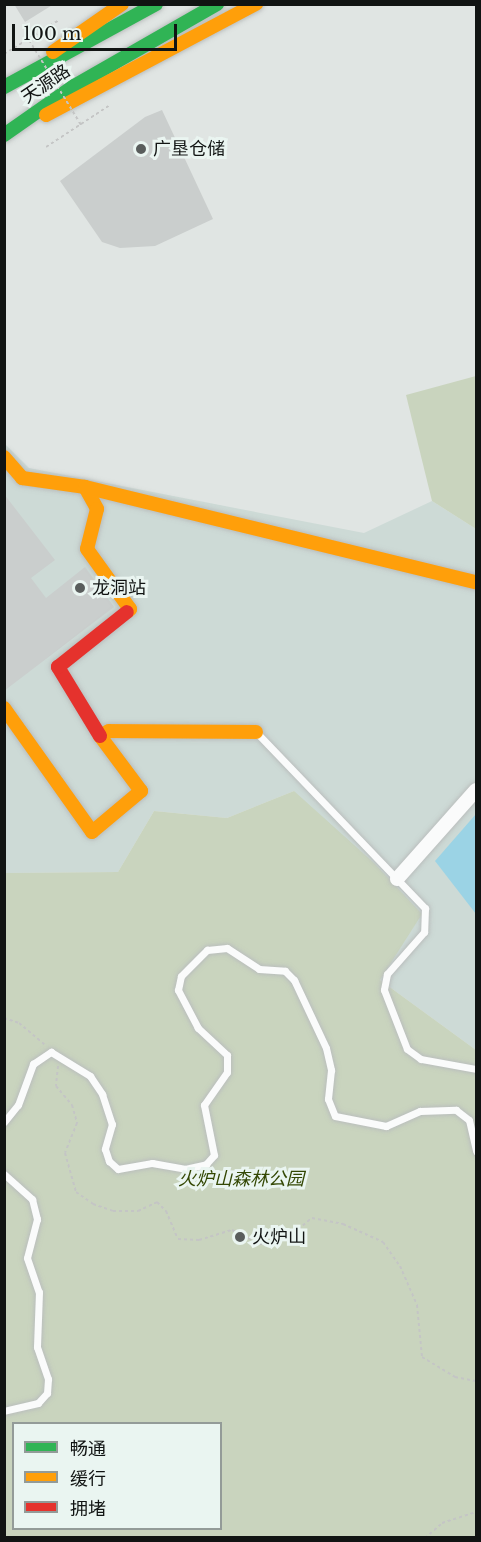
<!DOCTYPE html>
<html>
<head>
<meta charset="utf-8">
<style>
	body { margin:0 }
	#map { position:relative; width:481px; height:1542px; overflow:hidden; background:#e0e5e3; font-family:"Libre Baskerville","Noto Sans SC",serif }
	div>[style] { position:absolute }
	.built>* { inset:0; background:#cddad6 }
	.green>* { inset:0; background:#c9d4be }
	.water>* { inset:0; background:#9bd3e5 }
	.building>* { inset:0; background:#cacecd }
	.path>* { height:2px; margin-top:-1px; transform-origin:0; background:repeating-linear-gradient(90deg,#c4c5c5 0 3px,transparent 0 6px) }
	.roads { filter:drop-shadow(0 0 2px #babebd) drop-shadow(0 0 2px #babebd) }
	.lane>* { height:7px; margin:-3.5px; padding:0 3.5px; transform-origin:3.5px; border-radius:3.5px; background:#fafbfb }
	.street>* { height:14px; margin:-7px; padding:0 7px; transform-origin:7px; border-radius:7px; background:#fafbfb }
	.fast>* { height:14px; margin:-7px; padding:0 7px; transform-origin:7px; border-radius:7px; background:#30b455 }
	.slow>* { height:14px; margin:-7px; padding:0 7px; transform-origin:7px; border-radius:7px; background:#ff9f0a }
	.jam>* { height:14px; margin:-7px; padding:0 7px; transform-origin:7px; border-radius:7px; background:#e5322d }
	.path-bridge>* { height:2px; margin-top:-1px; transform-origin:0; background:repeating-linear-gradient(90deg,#c4c5c5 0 3px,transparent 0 6px) }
	.dots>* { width:16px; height:16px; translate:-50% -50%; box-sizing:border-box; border:3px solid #eaf5f1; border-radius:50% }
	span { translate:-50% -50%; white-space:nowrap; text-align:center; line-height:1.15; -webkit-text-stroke:6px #eaf5f1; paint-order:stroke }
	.street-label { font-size:18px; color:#111413 }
	.poi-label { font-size:18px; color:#111413 }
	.left { translate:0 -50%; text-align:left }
	.park-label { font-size:18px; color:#334703; font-style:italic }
	.frame { position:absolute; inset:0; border:6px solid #111413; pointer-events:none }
	.legend { position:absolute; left:12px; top:1422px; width:210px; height:108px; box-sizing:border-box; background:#eaf5f1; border:2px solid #939b98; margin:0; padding:8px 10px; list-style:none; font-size:18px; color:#111413 }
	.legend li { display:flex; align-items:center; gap:12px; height:30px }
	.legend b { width:30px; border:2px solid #939b98 }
	.scale { position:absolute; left:12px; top:24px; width:165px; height:27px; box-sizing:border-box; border:3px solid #111413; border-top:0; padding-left:8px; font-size:18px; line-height:21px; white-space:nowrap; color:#111413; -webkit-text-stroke:4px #eaf5f1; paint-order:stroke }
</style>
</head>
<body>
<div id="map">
	<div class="built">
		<div style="clip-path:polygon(4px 443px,29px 468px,364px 533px,432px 501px,476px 529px,476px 1050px,380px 980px,294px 791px,227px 818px,154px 811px,118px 872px,5px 873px)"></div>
	</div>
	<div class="green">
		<div style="clip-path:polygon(476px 376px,476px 529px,432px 501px,406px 395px)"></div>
		<div style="clip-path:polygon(evenodd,294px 791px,374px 863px,422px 914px,380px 980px,476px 1050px,476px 1537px,5px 1537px,4px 873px,118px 872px,154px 811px,227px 818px,294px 791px,14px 1424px,220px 1424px,220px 1528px,14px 1528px,14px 1424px)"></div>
	</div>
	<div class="water">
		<div style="clip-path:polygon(476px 814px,476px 914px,435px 861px)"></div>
	</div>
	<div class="building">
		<div style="clip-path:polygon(14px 4px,54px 4px,25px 22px)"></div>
		<div style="clip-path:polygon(162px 110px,213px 219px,155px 246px,120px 248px,102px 242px,60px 181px,145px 117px)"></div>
		<div style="clip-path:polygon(4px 494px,55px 560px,31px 578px,46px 598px,85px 567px,114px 607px,4px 691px)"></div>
	</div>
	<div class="path">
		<div style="left:4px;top:54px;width:65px;rotate:-31.7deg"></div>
		<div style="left:46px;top:147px;width:77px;rotate:-33.3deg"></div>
		<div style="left:4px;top:1018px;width:16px;rotate:18deg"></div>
		<div style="left:19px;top:1023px;width:35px;rotate:40deg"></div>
		<div style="left:58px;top:1066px;width:20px;rotate:96deg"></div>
		<div style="left:56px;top:1086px;width:25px;rotate:50deg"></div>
		<div style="left:72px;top:1105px;width:19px;rotate:74deg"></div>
		<div style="left:77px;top:1123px;width:32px;rotate:112deg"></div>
		<div style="left:65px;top:1153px;width:41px;rotate:74.2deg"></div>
		<div style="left:76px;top:1192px;width:21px;rotate:35deg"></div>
		<div style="left:93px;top:1204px;width:21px;rotate:19deg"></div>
		<div style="left:113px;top:1211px;width:25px"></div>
		<div style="left:138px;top:1211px;width:21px;rotate:-25deg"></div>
		<div style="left:157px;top:1202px;width:13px;rotate:45deg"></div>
		<div style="left:166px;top:1211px;width:30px;rotate:67deg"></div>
		<div style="left:178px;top:1239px;width:21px;rotate:3deg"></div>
		<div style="left:199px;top:1240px;width:34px;rotate:-17deg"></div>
		<div style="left:232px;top:1230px;width:34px;rotate:26deg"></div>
		<div style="left:263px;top:1245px;width:27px;rotate:-17deg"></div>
		<div style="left:289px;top:1237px;width:30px;rotate:-40deg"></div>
		<div style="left:312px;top:1218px;width:32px;rotate:11deg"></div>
		<div style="left:343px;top:1224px;width:44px;rotate:24.2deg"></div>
		<div style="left:383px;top:1242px;width:29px;rotate:55deg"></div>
		<div style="left:400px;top:1266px;width:43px;rotate:66.4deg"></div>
		<div style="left:417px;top:1305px;width:52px;rotate:84.5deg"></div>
		<div style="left:422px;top:1357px;width:39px;rotate:31deg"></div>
		<div style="left:455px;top:1377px;width:21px;rotate:11deg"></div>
		<div style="left:425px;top:1538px;width:23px;rotate:-41deg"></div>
		<div style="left:442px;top:1523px;width:36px;rotate:-18deg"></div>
	</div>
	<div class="roads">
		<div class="lane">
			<div style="left:257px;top:733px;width:243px;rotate:46.2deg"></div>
			<div style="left:425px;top:908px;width:24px;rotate:92deg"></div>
			<div style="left:424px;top:932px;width:56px;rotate:131.4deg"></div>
			<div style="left:387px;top:974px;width:16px;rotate:101deg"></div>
			<div style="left:384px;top:990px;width:63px;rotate:68.7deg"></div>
			<div style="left:407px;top:1049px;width:17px;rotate:36deg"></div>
			<div style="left:421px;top:1059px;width:56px;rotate:10.3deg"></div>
			<div style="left:4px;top:1122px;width:22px;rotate:-51deg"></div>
			<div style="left:18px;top:1105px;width:44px;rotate:-69.9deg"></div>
			<div style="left:33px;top:1064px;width:22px;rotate:-34deg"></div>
			<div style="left:51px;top:1052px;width:46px;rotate:31.6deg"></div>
			<div style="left:90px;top:1076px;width:22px;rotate:56deg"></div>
			<div style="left:102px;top:1094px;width:32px;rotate:72deg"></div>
			<div style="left:112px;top:1124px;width:26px;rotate:106deg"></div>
			<div style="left:105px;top:1149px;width:13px;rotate:72deg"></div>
			<div style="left:109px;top:1161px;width:12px;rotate:42deg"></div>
			<div style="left:118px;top:1169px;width:35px;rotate:-10deg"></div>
			<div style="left:152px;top:1163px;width:34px;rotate:10deg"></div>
			<div style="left:185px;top:1169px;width:22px;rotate:-13deg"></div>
			<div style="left:206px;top:1164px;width:12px;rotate:-48deg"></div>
			<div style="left:214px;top:1155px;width:51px;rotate:-101.3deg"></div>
			<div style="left:204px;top:1105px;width:40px;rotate:-55.1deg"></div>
			<div style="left:227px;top:1072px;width:17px;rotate:-90deg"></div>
			<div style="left:227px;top:1055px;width:40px;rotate:-137deg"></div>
			<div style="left:198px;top:1028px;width:43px;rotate:-117.8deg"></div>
			<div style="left:178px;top:990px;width:14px;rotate:-78deg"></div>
			<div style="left:181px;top:976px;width:37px;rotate:-45deg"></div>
			<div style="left:207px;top:950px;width:20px;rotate:-6deg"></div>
			<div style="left:227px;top:948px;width:38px;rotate:33deg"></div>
			<div style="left:259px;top:969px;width:26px;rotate:4deg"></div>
			<div style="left:285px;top:971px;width:13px;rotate:45deg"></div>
			<div style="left:294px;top:980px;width:75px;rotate:64.8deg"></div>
			<div style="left:326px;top:1048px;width:23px;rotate:77deg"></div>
			<div style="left:331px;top:1070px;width:29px;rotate:96deg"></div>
			<div style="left:328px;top:1099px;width:18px;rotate:68deg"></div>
			<div style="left:335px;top:1116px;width:52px;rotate:11.1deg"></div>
			<div style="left:386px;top:1126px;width:37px;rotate:-24deg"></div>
			<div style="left:420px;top:1111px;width:36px;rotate:-2deg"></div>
			<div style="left:456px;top:1110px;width:16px;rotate:38deg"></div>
			<div style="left:469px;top:1120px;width:32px;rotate:77deg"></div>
			<div style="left:4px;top:1174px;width:38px;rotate:42deg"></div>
			<div style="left:32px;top:1199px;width:21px;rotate:76deg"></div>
			<div style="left:37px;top:1219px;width:40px;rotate:104.4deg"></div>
			<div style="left:27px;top:1258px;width:36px;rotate:71deg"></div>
			<div style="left:39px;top:1292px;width:55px;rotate:92.1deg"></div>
			<div style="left:37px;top:1347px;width:34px;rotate:71deg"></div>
			<div style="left:48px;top:1379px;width:14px;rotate:94deg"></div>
			<div style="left:47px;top:1393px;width:13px;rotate:132deg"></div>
			<div style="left:38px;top:1403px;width:35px;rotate:167deg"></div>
		</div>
		<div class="street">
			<div style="left:397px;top:879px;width:119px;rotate:-48.4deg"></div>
		</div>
		<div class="fast">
			<div style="left:4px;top:87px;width:173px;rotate:-28.6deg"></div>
			<div style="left:4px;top:135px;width:85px;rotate:-35deg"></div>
			<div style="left:74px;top:86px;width:165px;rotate:-29.8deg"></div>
		</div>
		<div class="slow">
			<div style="left:53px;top:52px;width:84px;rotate:-34.8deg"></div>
			<div style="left:46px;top:115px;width:238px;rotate:-27.9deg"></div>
			<div style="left:4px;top:457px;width:28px;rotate:49deg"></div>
			<div style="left:22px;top:478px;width:64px;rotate:8.1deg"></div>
			<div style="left:85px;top:487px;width:25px;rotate:61deg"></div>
			<div style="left:97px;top:509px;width:41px;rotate:104deg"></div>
			<div style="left:87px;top:549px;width:74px;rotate:54.4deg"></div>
			<div style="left:130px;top:609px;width:4px;rotate:135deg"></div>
			<div style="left:85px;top:487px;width:402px;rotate:13.7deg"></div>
			<div style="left:4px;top:708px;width:152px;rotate:54.6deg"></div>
			<div style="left:92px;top:832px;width:64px;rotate:-39.9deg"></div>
			<div style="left:141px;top:791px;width:69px;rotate:-126.7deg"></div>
			<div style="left:100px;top:736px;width:10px;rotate:-29deg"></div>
			<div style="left:109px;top:731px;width:147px;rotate:0.4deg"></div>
		</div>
		<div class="jam">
			<div style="left:100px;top:736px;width:81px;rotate:-121.3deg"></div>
			<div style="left:58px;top:667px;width:88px;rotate:-38.6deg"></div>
		</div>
	</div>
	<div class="path-bridge">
		<div style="left:29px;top:40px;width:100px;rotate:58.5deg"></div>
	</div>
	<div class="dots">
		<div style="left:141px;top:149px;background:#595d5c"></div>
		<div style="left:80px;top:588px;background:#595d5c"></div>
		<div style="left:240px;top:1237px;background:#595d5c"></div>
	</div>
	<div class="street-label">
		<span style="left:46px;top:84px;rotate:-34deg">天源路</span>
	</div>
	<div class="poi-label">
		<span class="left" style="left:153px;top:149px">广垦仓储</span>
		<span class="left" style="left:92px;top:588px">龙洞站</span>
		<span class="left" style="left:252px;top:1237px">火炉山</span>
	</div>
	<div class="park-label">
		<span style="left:241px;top:1179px">火炉山森林公园</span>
	</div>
	<div class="frame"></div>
	<ul class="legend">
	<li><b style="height:8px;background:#30b455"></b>畅通</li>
	<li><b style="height:8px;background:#ff9f0a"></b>缓行</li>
	<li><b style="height:8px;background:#e5322d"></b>拥堵</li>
	</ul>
	<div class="scale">100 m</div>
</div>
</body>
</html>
